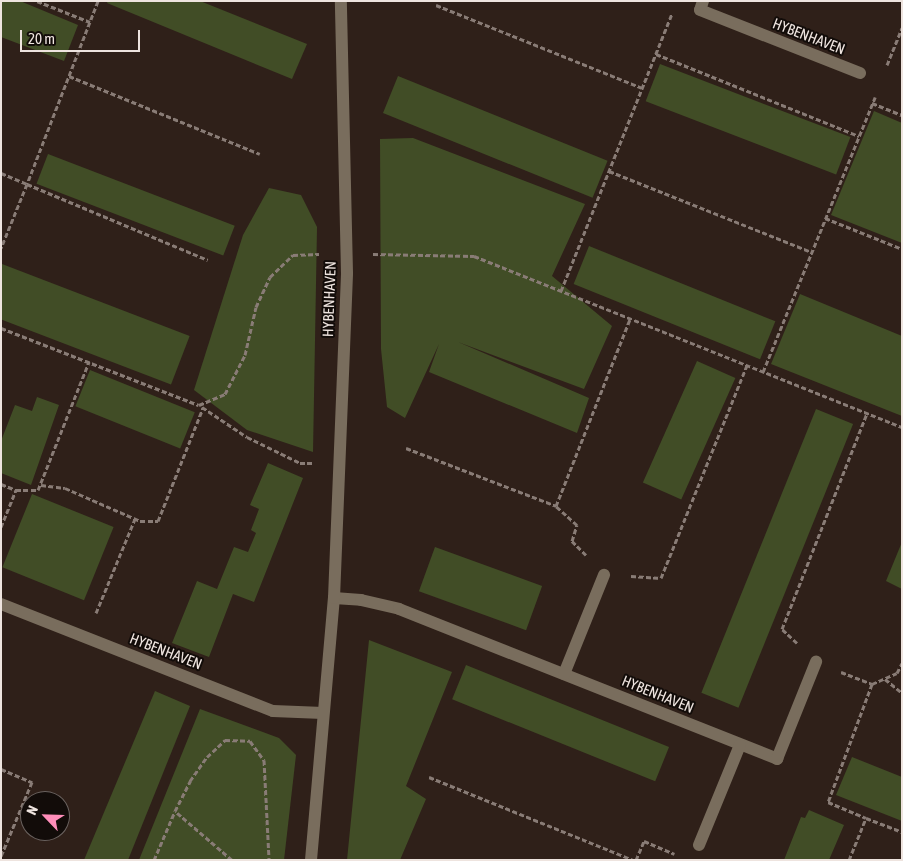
<!DOCTYPE html>
<html>
<head>
<meta charset="utf-8">
<style>
	body { margin:0 }
	#map { position:relative; width:903px; height:861px; overflow:hidden; background:#2f2019; font-family:"Asap Condensed",sans-serif }
	div>[style] { position:absolute }
	.green>* { inset:0; background:#414d26; transform-origin:0 0 }
	.path>* { height:3px; margin-top:-1.5px; transform-origin:0; background:repeating-linear-gradient(90deg,#897c76 0 5px,transparent 0 7.5px) }
	.minor>* { height:12px; margin:-6px; padding:0 6px; transform-origin:6px; border-radius:6px; background:#796d5d }
	span { translate:-50% -50%; white-space:nowrap; text-align:center; line-height:1.15; -webkit-text-stroke:4px #120c09; paint-order:stroke }
	.street-label { font-size:15px; color:#eee4df }
	.frame { position:absolute; inset:0; border:2px solid #eee4df; pointer-events:none }
	.north { position:absolute; left:20px; top:791px; width:50px; height:50px; box-sizing:border-box; background:#120c09; border:1px solid #6a625f; border-radius:50%; rotate:294deg; font-size:14px; font-weight:700; line-height:20px; text-align:center; color:#eee4df }
	.north::after { content:''; display:block; margin:auto; width:18px; height:22px; background:#ff8eba; clip-path:polygon(50% 0,100% 100%,50% 72%,0 100%) }
	.scale { position:absolute; left:20px; top:30px; width:120px; height:22px; box-sizing:border-box; border:2px solid #eee4df; border-top:0; padding-left:6px; font-size:15px; line-height:18px; white-space:nowrap; color:#eee4df; -webkit-text-stroke:4px #120c09; paint-order:stroke }
</style>
</head>
<body>
<div id="map">
	<div class="green">
		<div style="clip-path:polygon(1px 1px,20px 1px,78px 25px,64px 61px,1px 37px)"></div>
		<div style="clip-path:polygon(108px 1px,200px 1px,307px 44px,292px 79px,107px 3px)"></div>
		<div style="left:660px;top:64px;width:204px;height:40px;rotate:21deg"></div>
		<div style="left:398px;top:76px;width:226px;height:40px;rotate:22deg"></div>
		<div style="clip-path:polygon(874px 111px,902px 123px,902px 243px,831px 215px)"></div>
		<div style="clip-path:polygon(413px 138px,585px 204px,552px 276px,612px 326px,584px 389px,458px 342px,589px 398px,577px 433px,429px 372px,439px 344px,405px 418px,387px 407px,381px 349px,380px 139px)"></div>
		<div style="left:48px;top:154px;width:200px;height:32px;rotate:21deg"></div>
		<div style="clip-path:polygon(269px 188px,301px 195px,317px 227px,313px 452px,247px 430px,194px 390px,243px 235px)"></div>
		<div style="left:589px;top:246px;width:201px;height:41px;rotate:22deg"></div>
		<div style="left:2px;top:264px;width:201px;height:52px;rotate:21deg"></div>
		<div style="clip-path:polygon(800px 294px,902px 336px,902px 416px,771px 364px)"></div>
		<div style="left:697px;top:361px;width:42px;height:133px;rotate:24deg"></div>
		<div style="left:90px;top:370px;width:113px;height:39px;rotate:22deg"></div>
		<div style="clip-path:polygon(37px 397px,59px 405px,31px 485px,1px 473px,1px 441px,15px 405px,32px 411px)"></div>
		<div style="left:816px;top:409px;width:40px;height:306px;rotate:22deg"></div>
		<div style="clip-path:polygon(268px 463px,303px 478px,254px 602px,233px 594px,209px 657px,172px 643px,197px 581px,217px 589px,234px 547px,248px 552px,256px 533px,251px 530px,259px 509px,250px 505px)"></div>
		<div style="left:32px;top:494px;width:88px;height:79px;rotate:22deg"></div>
		<div style="clip-path:polygon(902px 542px,902px 589px,886px 581px)"></div>
		<div style="left:435px;top:547px;width:114px;height:47px;rotate:20deg"></div>
		<div style="clip-path:polygon(369px 640px,452px 672px,406px 786px,426px 799px,400px 860px,347px 860px)"></div>
		<div style="left:466px;top:665px;width:219px;height:37px;rotate:22deg"></div>
		<div style="clip-path:polygon(155px 691px,190px 706px,128px 860px,84px 860px)"></div>
		<div style="clip-path:polygon(200px 709px,279px 738px,296px 755px,284px 860px,139px 860px)"></div>
		<div style="clip-path:polygon(852px 757px,902px 777px,902px 821px,836px 795px)"></div>
		<div style="clip-path:polygon(809px 810px,844px 825px,829px 860px,784px 860px,801px 817px,805px 818px)"></div>
	</div>
	<div class="path">
		<div style="left:37px;top:1px;width:57px;rotate:21.6deg"></div>
		<div style="left:98px;top:1px;width:196px;rotate:111.2deg"></div>
		<div style="left:27px;top:184px;width:196px;rotate:22.8deg"></div>
		<div style="left:436px;top:5px;width:222px;rotate:21.9deg"></div>
		<div style="left:656px;top:54px;width:219px;rotate:22deg"></div>
		<div style="left:887px;top:65px;width:40px;rotate:-68deg"></div>
		<div style="left:69px;top:76px;width:206px;rotate:22.2deg"></div>
		<div style="left:872px;top:103px;width:32px;rotate:22deg"></div>
		<div style="left:609px;top:171px;width:219px;rotate:21.8deg"></div>
		<div style="left:1px;top:173px;width:28px;rotate:23deg"></div>
		<div style="left:27px;top:184px;width:69px;rotate:112.1deg"></div>
		<div style="left:825px;top:218px;width:83px;rotate:21.9deg"></div>
		<div style="left:373px;top:254px;width:101px;rotate:1.1deg"></div>
		<div style="left:474px;top:256px;width:461px;rotate:21.8deg"></div>
		<div style="left:561px;top:291px;width:299px;rotate:-68.2deg"></div>
		<div style="left:1px;top:328px;width:212px;rotate:21.3deg"></div>
		<div style="left:199px;top:405px;width:28px;rotate:-23deg"></div>
		<div style="left:225px;top:394px;width:44px;rotate:-62.9deg"></div>
		<div style="left:245px;top:355px;width:49px;rotate:-77.1deg"></div>
		<div style="left:256px;top:307px;width:33px;rotate:-65deg"></div>
		<div style="left:270px;top:277px;width:32px;rotate:-44deg"></div>
		<div style="left:293px;top:255px;width:26px;rotate:-2deg"></div>
		<div style="left:763px;top:372px;width:297px;rotate:-67.8deg"></div>
		<div style="left:202px;top:407px;width:54px;rotate:33.7deg"></div>
		<div style="left:247px;top:437px;width:59px;rotate:26.1deg"></div>
		<div style="left:300px;top:463px;width:13px"></div>
		<div style="left:406px;top:448px;width:161px;rotate:21.1deg"></div>
		<div style="left:1px;top:484px;width:16px;rotate:22deg"></div>
		<div style="left:41px;top:485px;width:24px;rotate:7deg"></div>
		<div style="left:65px;top:488px;width:82px;rotate:23.7deg"></div>
		<div style="left:140px;top:521px;width:18px"></div>
		<div style="left:158px;top:521px;width:122px;rotate:-68.3deg"></div>
		<div style="left:1px;top:527px;width:40px;rotate:-68deg"></div>
		<div style="left:16px;top:490px;width:22px"></div>
		<div style="left:38px;top:490px;width:138px;rotate:-68.3deg"></div>
		<div style="left:586px;top:555px;width:20px;rotate:-135deg"></div>
		<div style="left:572px;top:541px;width:17px;rotate:-73deg"></div>
		<div style="left:577px;top:525px;width:28px;rotate:-138deg"></div>
		<div style="left:556px;top:506px;width:201px;rotate:-68.4deg"></div>
		<div style="left:631px;top:576px;width:30px;rotate:4deg"></div>
		<div style="left:661px;top:578px;width:230px;rotate:-68deg"></div>
		<div style="left:96px;top:613px;width:102px;rotate:-67.5deg"></div>
		<div style="left:797px;top:643px;width:21px;rotate:-137deg"></div>
		<div style="left:782px;top:629px;width:232px;rotate:-68.5deg"></div>
		<div style="left:841px;top:672px;width:33px;rotate:21deg"></div>
		<div style="left:872px;top:684px;width:126px;rotate:110.4deg"></div>
		<div style="left:828px;top:802px;width:41px;rotate:22.8deg"></div>
		<div style="left:885px;top:679px;width:22px;rotate:39deg"></div>
		<div style="left:872px;top:684px;width:27px;rotate:-24deg"></div>
		<div style="left:897px;top:673px;width:11px;rotate:-63deg"></div>
		<div style="left:1px;top:769px;width:34px;rotate:23deg"></div>
		<div style="left:32px;top:782px;width:80px;rotate:112.7deg"></div>
		<div style="left:429px;top:777px;width:220px;rotate:22.1deg"></div>
		<div style="left:154px;top:860px;width:53px;rotate:-66.8deg"></div>
		<div style="left:232px;top:860px;width:75px;rotate:-139.3deg"></div>
		<div style="left:175px;top:811px;width:34px;rotate:-63deg"></div>
		<div style="left:190px;top:781px;width:29px;rotate:-55deg"></div>
		<div style="left:207px;top:757px;width:25px;rotate:-43deg"></div>
		<div style="left:225px;top:740px;width:25px;rotate:2deg"></div>
		<div style="left:250px;top:741px;width:24px;rotate:54deg"></div>
		<div style="left:264px;top:760px;width:100px;rotate:87.1deg"></div>
		<div style="left:636px;top:860px;width:21px;rotate:-67deg"></div>
		<div style="left:644px;top:841px;width:33px;rotate:23deg"></div>
		<div style="left:849px;top:860px;width:45px;rotate:-68deg"></div>
		<div style="left:866px;top:818px;width:39px;rotate:21deg"></div>
	</div>
	<div class="minor">
		<div style="left:703px;top:1px;width:9px;rotate:108deg"></div>
		<div style="left:700px;top:10px;width:172px;rotate:21.5deg"></div>
		<div style="left:334px;top:598px;width:27px;rotate:4deg"></div>
		<div style="left:361px;top:600px;width:39px;rotate:13deg"></div>
		<div style="left:399px;top:609px;width:407px;rotate:21.6deg"></div>
		<div style="left:777px;top:759px;width:105px;rotate:-68.1deg"></div>
		<div style="left:1px;top:604px;width:292px;rotate:21.5deg"></div>
		<div style="left:273px;top:711px;width:50px;rotate:2.3deg"></div>
		<div style="left:564px;top:674px;width:107px;rotate:-68deg"></div>
		<div style="left:699px;top:845px;width:108px;rotate:-67.7deg"></div>
		<div style="left:311px;top:860px;width:263px;rotate:-85deg"></div>
		<div style="left:334px;top:598px;width:325px;rotate:-87.7deg"></div>
		<div style="left:347px;top:273px;width:272px;rotate:-91.3deg"></div>
	</div>
	<div class="street-label">
		<span style="left:809px;top:36px;rotate:21deg">HYBENHAVEN</span>
		<span style="left:329px;top:299px;rotate:-88deg">HYBENHAVEN</span>
		<span style="left:166px;top:651px;rotate:21deg">HYBENHAVEN</span>
		<span style="left:658px;top:694px;rotate:22deg">HYBENHAVEN</span>
	</div>
	<div class="frame"></div>
	<div class="north">N</div>
	<div class="scale">20 m</div>
</div>
</body>
</html>
